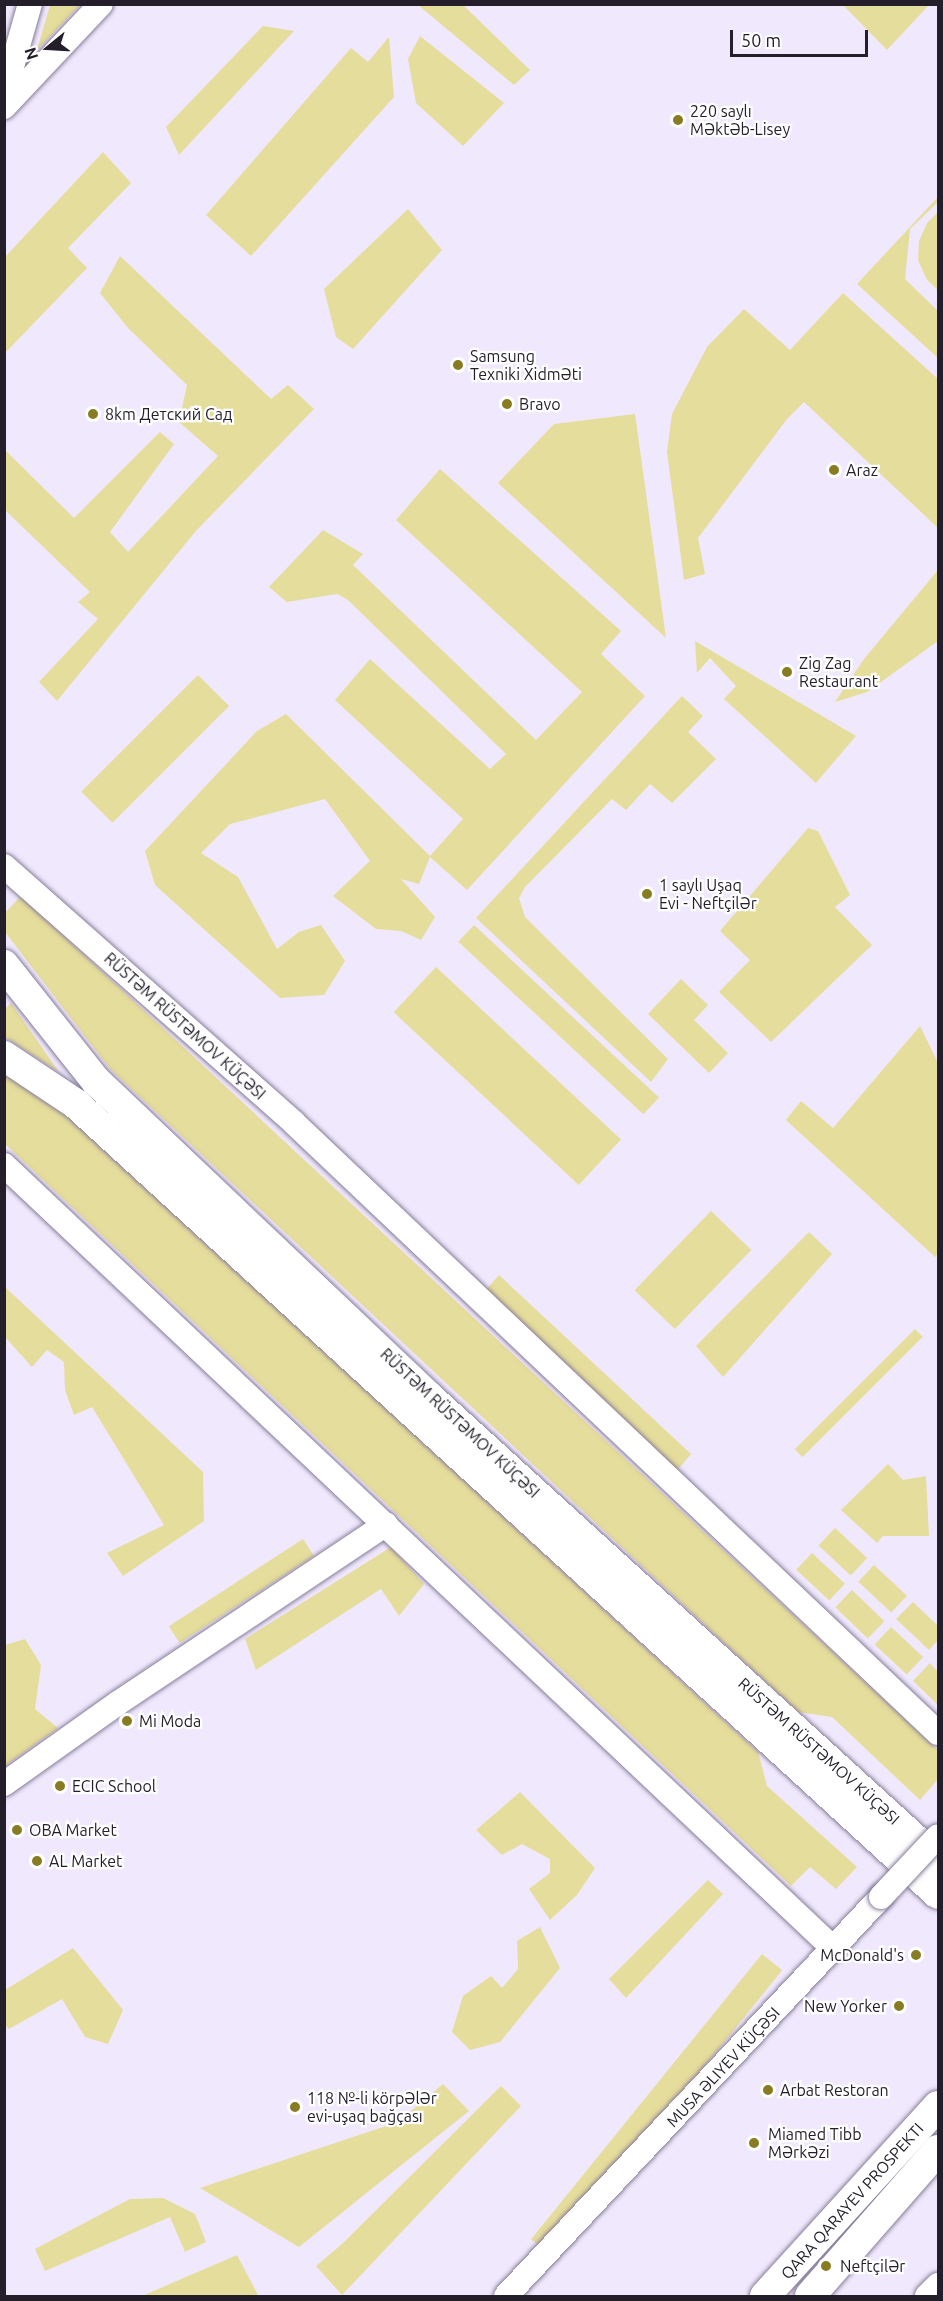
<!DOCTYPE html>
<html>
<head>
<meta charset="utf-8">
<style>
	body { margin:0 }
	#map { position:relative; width:943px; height:2301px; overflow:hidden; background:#f0e9fd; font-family:Ubuntu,sans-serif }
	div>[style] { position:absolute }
	.green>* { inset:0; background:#e5dd9b; transform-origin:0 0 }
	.roads { filter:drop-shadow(0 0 2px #877d9a) drop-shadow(0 0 2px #877d9a) }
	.minor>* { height:24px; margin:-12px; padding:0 12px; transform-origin:12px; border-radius:12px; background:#fff }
	.major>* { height:30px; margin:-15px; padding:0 15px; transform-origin:15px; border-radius:15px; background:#fff }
	.bridges { filter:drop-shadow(0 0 2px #877d9a) drop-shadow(0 0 2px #877d9a) }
	.minor-bridge>* { height:24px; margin:-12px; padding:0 12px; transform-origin:12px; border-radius:12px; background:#fff }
	.dots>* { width:16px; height:16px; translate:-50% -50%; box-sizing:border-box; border:3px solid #fff; border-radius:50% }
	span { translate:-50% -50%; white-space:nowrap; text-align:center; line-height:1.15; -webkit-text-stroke:4.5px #fff; paint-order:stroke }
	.poi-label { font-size:16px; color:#231e2a }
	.left { translate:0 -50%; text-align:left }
	.right { translate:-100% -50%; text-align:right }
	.street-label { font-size:16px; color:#231e2a }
	.frame { position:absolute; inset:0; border:6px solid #231e2a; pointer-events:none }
	.north { position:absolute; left:18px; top:18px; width:60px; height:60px; -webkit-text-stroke:4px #fff; paint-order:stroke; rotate:252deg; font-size:16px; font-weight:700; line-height:24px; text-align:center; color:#231e2a }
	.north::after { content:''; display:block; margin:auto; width:21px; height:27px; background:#231e2a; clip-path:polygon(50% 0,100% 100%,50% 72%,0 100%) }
	.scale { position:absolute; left:730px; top:30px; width:138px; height:27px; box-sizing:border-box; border:3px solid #231e2a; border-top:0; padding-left:8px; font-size:18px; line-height:21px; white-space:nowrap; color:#231e2a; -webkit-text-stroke:4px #fff; paint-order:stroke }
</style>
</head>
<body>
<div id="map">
	<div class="green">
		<div style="clip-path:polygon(50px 5px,80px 5px,37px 50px)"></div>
		<div style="clip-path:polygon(418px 5px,463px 5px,530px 70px,514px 85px)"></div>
		<div style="clip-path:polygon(843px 5px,929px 5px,887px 50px)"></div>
		<div style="clip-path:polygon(263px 26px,294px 31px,179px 155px,166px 127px)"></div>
		<div style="clip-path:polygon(420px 36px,504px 103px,463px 146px,416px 103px,408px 59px)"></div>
		<div style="clip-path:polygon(389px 37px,394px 97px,251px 256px,206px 215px,351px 48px,368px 62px)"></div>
		<div style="clip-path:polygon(103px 152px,131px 183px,68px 248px,87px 268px,5px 353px,5px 257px)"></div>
		<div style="clip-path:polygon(938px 197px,938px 202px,910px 229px,905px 279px,938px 311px,938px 358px,857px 284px)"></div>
		<div style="clip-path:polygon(408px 209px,442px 250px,353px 349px,336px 337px,324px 289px)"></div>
		<div style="clip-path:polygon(938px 212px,938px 290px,927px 280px,918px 260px,919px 241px,927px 223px)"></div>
		<div style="clip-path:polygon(120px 256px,271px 399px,288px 385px,314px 409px,195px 532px,57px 701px,39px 682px,98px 619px,78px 602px,90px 592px,5px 510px,5px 450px,74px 518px,160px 432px,174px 444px,110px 532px,128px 552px,218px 456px,179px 422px,187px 385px,128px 328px,100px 293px)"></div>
		<div style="clip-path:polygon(843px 293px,938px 379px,938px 528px,804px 402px,787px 419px,698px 538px,705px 574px,684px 580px,667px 452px,672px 414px,707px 347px,744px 309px,790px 350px)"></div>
		<div style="clip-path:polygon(635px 414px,666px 638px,498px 483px,554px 424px)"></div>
		<div style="clip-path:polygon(440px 469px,621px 631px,601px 654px,645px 696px,467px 890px,430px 857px,419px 884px,401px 879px,435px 917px,421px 940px,401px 931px,376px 929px,333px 896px,370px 861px,325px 799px,230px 824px,201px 853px,238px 877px,277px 949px,299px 932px,321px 925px,345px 961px,324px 995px,280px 998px,155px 885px,145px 851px,257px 731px,286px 714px,430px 856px,463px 819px,335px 700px,370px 659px,490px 769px,506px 754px,348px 600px,337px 594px,287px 602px,269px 587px,323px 530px,363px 554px,353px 565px,536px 740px,582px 692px,396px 520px)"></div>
		<div style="clip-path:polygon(938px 570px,938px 641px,867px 692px,835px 702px,864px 659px)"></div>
		<div style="clip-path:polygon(695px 641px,856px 736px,816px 783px,724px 699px,736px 686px,710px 658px,697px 673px)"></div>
		<div style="left:198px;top:675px;width:44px;height:165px;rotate:45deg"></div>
		<div style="clip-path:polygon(682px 696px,703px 716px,688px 732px,716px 759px,672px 803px,650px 784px,626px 810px,612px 799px,525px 887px,519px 898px,525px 917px,668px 1059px,651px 1082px,476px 918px)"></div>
		<div style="clip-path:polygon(808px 828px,818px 831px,850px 895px,835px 907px,872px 945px,771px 1042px,719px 992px,750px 960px,720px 931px)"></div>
		<div style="clip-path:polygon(21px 896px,938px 1750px,938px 1779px,920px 1800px,832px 1717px,798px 1712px,110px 1069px,5px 932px,5px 913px)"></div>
		<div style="left:474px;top:925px;width:253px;height:23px;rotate:43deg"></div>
		<div style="left:436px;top:967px;width:253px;height:62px;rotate:43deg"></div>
		<div style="clip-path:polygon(681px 979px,708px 1005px,694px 1020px,728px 1053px,709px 1073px,648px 1014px)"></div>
		<div style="clip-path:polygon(11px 1003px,59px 1072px,5px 1037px,5px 1009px)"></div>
		<div style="clip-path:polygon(920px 1026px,938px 1063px,938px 1253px,935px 1257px,786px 1120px,801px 1101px,833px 1128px)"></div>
		<div style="clip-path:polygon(4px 1073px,64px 1110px,758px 1752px,767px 1786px,857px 1867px,836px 1889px,810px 1867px,791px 1886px,5px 1144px)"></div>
		<div style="left:711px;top:1211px;width:56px;height:110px;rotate:44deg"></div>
		<div style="clip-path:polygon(809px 1232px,832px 1254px,723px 1377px,696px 1346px)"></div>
		<div style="clip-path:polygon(499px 1275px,691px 1454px,675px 1473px,485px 1291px)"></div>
		<div style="clip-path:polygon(5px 1287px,203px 1472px,204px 1521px,123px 1576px,107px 1553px,164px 1525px,92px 1407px,74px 1415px,65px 1390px,64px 1362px,47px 1350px,32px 1367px,5px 1337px)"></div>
		<div style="left:915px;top:1329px;width:11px;height:170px;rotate:45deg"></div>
		<div style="clip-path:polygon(888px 1464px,903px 1480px,926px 1476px,929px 1536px,883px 1536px,877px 1543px,841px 1510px)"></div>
		<div style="left:835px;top:1528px;width:44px;height:24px;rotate:43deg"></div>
		<div style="left:303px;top:1539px;width:20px;height:160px;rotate:57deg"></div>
		<div style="clip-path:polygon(391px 1547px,424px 1584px,399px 1616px,381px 1589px,256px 1670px,245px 1639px)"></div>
		<div style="left:812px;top:1553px;width:45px;height:23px;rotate:43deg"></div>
		<div style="left:874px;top:1565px;width:45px;height:23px;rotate:43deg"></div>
		<div style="left:852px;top:1590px;width:45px;height:24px;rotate:44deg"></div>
		<div style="clip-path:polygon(913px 1602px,938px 1626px,938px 1640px,929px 1650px,896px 1619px)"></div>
		<div style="left:891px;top:1627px;width:44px;height:24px;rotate:43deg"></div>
		<div style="clip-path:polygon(25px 1639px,41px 1665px,35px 1709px,58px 1728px,5px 1766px,5px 1645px)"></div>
		<div style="clip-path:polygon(930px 1663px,938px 1672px,938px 1705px,913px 1681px)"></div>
		<div style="clip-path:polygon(520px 1792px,595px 1868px,577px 1895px,550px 1920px,529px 1889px,550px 1873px,550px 1859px,522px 1844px,502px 1855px,476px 1830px)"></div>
		<div style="clip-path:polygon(708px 1880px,723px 1894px,626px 1998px,609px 1979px)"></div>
		<div style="clip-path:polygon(540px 1927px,560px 1968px,500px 2042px,470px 2050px,452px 2032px,463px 1996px,491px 1976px,502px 1988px,518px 1969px,517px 1941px)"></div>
		<div style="clip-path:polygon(73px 1948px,123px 2010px,108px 2044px,85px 2037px,62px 1999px,9px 2029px,5px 2025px,5px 1990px)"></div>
		<div style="left:762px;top:1954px;width:26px;height:367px;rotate:39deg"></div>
		<div style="clip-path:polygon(443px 2084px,469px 2111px,299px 2247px,200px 2188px,398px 2122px)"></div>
		<div style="clip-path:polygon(501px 2086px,521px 2106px,342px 2295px,316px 2266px,342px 2244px)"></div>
		<div style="clip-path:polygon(163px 2198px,195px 2214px,206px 2242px,185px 2252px,170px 2217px,45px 2271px,35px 2249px,130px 2199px)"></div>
		<div style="clip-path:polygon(237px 2255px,258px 2295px,142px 2296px)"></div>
	</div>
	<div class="roads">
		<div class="minor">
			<div style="left:4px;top:95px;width:95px;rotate:-74.1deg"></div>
			<div style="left:4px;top:107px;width:141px;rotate:-46.7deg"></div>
			<div style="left:4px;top:866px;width:387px;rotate:41.5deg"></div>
			<div style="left:294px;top:1123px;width:887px;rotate:43.45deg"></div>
			<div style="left:4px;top:1165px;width:1142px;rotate:43.37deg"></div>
			<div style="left:4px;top:1784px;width:140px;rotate:-35.4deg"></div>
			<div style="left:118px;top:1703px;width:322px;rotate:-33.7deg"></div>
			<div style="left:506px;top:2296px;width:548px;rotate:-46.78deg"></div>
			<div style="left:927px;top:2296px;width:16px;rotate:-45deg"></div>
		</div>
		<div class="major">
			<div style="left:4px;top:965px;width:148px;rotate:51.6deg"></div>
			<div style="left:96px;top:1081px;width:459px;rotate:43.5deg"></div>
			<div style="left:429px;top:1397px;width:688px;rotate:42.29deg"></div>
			<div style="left:4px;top:1056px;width:87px;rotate:33.7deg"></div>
			<div style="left:76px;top:1104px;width:1169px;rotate:42.5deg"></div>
			<div style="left:765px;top:2296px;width:257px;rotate:-47.7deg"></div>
			<div style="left:810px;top:2296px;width:194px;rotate:-48.8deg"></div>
		</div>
	</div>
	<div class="bridges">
		<div class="minor-bridge">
			<div style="left:881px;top:1897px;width:83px;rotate:-46.9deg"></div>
		</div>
	</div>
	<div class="dots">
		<div style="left:678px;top:120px;background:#887c22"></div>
		<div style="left:458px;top:365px;background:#887c22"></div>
		<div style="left:507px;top:404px;background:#887c22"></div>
		<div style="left:93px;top:414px;background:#887c22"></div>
		<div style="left:834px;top:470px;background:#887c22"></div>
		<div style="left:787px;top:672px;background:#887c22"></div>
		<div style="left:647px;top:894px;background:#887c22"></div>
		<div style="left:127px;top:1721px;background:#887c22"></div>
		<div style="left:60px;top:1786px;background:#887c22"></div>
		<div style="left:17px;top:1830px;background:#887c22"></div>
		<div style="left:37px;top:1861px;background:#887c22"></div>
		<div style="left:916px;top:1955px;background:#887c22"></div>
		<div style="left:899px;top:2006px;background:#887c22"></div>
		<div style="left:768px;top:2090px;background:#887c22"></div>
		<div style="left:295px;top:2107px;background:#887c22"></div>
		<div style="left:754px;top:2143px;background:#887c22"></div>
		<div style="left:826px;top:2266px;background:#887c22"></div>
	</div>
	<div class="poi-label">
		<span class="left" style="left:690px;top:120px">220 saylı<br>Məktəb-Lisey</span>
		<span class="left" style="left:470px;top:365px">Samsung<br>Texniki Xidməti</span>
		<span class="left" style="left:519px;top:404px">Bravo</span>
		<span class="left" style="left:105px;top:414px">8km Детский Сад</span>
		<span class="left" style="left:846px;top:470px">Araz</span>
		<span class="left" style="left:799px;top:672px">Zig Zag<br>Restaurant</span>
		<span class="left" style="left:659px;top:894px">1 saylı Uşaq<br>Evi - Neftçilər</span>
		<span class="left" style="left:139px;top:1721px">Mi Moda</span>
		<span class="left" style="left:72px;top:1786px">ECIC School</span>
		<span class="left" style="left:29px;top:1830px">OBA Market</span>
		<span class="left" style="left:49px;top:1861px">AL Market</span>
		<span class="right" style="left:904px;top:1955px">McDonald's</span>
		<span class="right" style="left:887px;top:2006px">New Yorker</span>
		<span class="left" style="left:780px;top:2090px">Arbat Restoran</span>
		<span class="left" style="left:307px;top:2107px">118 №-li körpələr<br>evi-uşaq bağçası</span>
		<span class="left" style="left:768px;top:2143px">Miamed Tibb<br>Mərkəzi</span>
		<span class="left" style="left:840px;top:2266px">Neftçilər</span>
	</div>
	<div class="street-label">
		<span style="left:185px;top:1026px;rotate:42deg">RÜSTƏM RÜSTƏMOV KÜÇƏSI</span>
		<span style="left:460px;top:1423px;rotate:43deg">RÜSTƏM RÜSTƏMOV KÜÇƏSI</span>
		<span style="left:819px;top:1751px;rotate:42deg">RÜSTƏM RÜSTƏMOV KÜÇƏSI</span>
		<span style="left:723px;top:2067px;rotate:-47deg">MUSA ƏLIYEV KÜÇƏSI</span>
		<span style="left:852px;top:2201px;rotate:-48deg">QARA QARAYEV PROSPEKTI</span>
	</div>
	<div class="frame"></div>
	<div class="north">N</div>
	<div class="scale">50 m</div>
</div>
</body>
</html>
